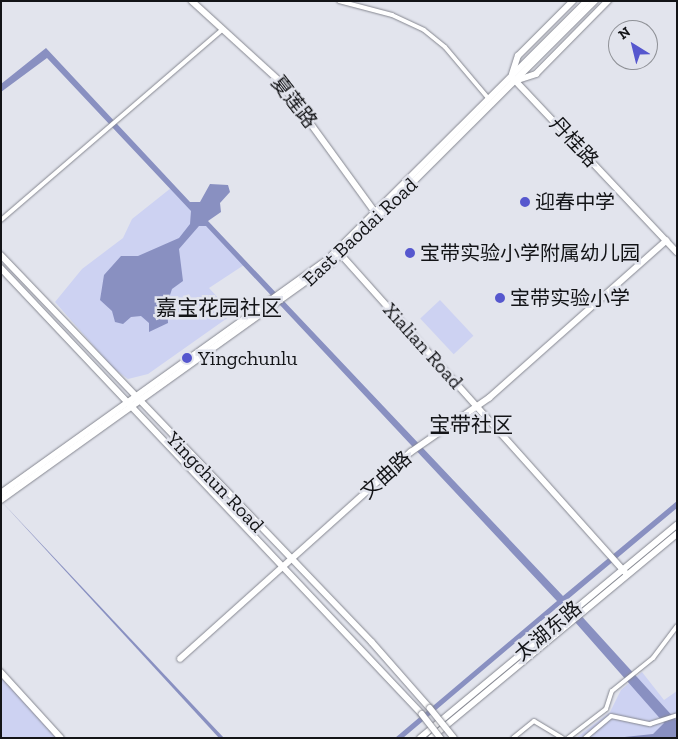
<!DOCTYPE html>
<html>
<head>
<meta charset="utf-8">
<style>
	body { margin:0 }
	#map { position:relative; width:678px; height:739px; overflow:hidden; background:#e2e4ed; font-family:"Zilla Slab","Noto Sans SC",serif }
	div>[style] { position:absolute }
	.green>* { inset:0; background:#cdd2f2; transform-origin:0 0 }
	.water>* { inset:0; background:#8990c1 }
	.roads { filter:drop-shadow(0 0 1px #858790) drop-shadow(0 0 1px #858790) }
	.street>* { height:4px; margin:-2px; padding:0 2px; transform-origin:2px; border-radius:2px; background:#fff }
	.secondary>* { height:5.5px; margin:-2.75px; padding:0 2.75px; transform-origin:2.75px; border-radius:2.75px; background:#fff }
	.primary>* { height:6px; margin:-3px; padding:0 3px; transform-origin:3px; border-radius:3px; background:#fff }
	.bridges { filter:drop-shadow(0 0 1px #858790) drop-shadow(0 0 1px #858790) }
	.secondary-bridge>* { height:5.5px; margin:-2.75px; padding:0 2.75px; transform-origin:2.75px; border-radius:2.75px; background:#fff }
	.dots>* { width:14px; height:14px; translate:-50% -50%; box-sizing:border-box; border:2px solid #e2e4ed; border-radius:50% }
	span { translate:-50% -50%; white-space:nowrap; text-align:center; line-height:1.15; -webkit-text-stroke:5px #e2e4ed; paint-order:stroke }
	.street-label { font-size:20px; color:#131417 }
	.poi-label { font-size:20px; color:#131417 }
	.left { translate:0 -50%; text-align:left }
	.neighbourhood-label { font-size:21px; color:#131417 }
	.frame { position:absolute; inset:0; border:2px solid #131417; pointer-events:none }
	.north { position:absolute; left:608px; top:20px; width:50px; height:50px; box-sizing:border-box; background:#e2e4ed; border:1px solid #8f9197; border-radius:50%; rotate:324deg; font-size:14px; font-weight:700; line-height:20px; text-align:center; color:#131417 }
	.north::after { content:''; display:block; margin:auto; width:18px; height:22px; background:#5657ce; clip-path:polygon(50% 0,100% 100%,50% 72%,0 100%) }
</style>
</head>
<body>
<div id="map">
	<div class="green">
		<div style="clip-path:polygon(171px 188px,244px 265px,209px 288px,233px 314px,148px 374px,128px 379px,113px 368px,55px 302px,82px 269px,123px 238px,132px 219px)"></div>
		<div style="left:440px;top:300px;width:49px;height:27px;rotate:47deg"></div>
		<div style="clip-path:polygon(642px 672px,664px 700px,677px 691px,677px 738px,576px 738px,610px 712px,621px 690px)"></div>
		<div style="clip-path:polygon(1px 676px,57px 738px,1px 738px)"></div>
	</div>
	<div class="water">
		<div style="clip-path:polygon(46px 48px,190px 202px,200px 202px,210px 184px,228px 185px,230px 192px,220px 203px,221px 212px,208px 221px,563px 596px,677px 501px,677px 508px,567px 600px,677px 721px,677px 738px,615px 738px,653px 734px,664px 723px,560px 605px,403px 738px,395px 738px,557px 601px,206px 226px,199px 226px,179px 249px,183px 281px,172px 289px,167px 304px,168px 323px,149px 332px,149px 323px,141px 316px,131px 317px,123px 324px,115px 322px,112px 311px,100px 300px,104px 275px,121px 256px,138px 256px,179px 238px,190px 224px,191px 211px,47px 58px,1px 92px,1px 84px)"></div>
		<div style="clip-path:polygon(1px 501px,224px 738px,219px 738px)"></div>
	</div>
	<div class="roads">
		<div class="street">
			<div style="left:339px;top:1px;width:55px;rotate:14.8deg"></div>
			<div style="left:392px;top:15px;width:35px;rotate:25deg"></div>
			<div style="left:424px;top:30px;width:27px;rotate:39deg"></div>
			<div style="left:445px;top:47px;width:68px;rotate:49.8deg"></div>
			<div style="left:1px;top:220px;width:293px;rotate:-40.7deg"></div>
			<div style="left:513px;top:738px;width:27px;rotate:-39deg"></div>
			<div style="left:534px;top:721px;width:33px;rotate:31deg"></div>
			<div style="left:568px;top:738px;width:48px;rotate:-37.3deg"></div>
			<div style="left:606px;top:709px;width:19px;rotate:-72deg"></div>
			<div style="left:612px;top:691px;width:53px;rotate:-38.8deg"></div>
			<div style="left:653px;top:658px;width:40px;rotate:-53deg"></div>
			<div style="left:585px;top:738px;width:34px;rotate:-40deg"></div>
			<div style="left:611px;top:716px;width:40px;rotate:12deg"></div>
			<div style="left:650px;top:724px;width:28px;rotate:-18deg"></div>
		</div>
		<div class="secondary">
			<div style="left:192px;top:1px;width:119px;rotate:42.3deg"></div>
			<div style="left:280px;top:81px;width:167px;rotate:54deg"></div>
			<div style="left:512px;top:74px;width:19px;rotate:-72deg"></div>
			<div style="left:518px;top:56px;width:78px;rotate:-45deg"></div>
			<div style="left:513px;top:78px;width:239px;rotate:46.7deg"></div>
			<div style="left:518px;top:80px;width:19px;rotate:-18deg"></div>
			<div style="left:536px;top:74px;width:103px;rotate:-45.4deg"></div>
			<div style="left:339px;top:252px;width:431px;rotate:48.2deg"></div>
			<div style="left:1px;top:255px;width:536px;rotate:46.21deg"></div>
			<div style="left:372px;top:642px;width:88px;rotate:48.7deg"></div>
			<div style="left:1px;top:268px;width:613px;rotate:46.65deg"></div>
			<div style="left:1px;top:493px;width:403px;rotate:-35.6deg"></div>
			<div style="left:329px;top:258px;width:364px;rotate:-44.9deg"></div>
			<div style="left:1px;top:500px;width:408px;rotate:-35.6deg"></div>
			<div style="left:333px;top:262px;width:370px;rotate:-44.9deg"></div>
			<div style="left:180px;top:659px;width:310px;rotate:-41.9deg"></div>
			<div style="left:411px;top:452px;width:95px;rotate:-34.7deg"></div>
			<div style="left:489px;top:398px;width:237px;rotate:-41.6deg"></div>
			<div style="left:1px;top:672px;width:89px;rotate:47.7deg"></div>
		</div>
		<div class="primary">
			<div style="left:420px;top:738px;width:334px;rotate:-39.7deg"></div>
			<div style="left:431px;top:738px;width:320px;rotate:-39.7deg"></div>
		</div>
	</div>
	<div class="bridges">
		<div class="secondary-bridge">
			<div style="left:430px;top:708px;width:38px;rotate:51deg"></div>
			<div style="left:422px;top:714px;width:31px;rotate:52deg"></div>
		</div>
	</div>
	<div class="dots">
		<div style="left:525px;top:202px;background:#5657ce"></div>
		<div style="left:410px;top:253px;background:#5657ce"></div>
		<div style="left:500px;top:298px;background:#5657ce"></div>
		<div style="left:187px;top:358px;background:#5657ce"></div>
	</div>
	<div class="street-label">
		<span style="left:294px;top:102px;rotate:52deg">夏莲路</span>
		<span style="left:574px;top:142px;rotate:47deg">丹桂路</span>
		<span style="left:360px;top:232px;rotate:-43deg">East Baodai Road</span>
		<span style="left:423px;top:346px;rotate:48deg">Xialian Road</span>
		<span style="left:386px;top:475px;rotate:-42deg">文曲路</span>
		<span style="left:215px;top:482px;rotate:46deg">Yingchun Road</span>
		<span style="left:548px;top:631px;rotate:-40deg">太湖东路</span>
	</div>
	<div class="poi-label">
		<span class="left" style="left:535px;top:202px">迎春中学</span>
		<span class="left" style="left:420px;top:253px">宝带实验小学附属幼儿园</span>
		<span class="left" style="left:510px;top:298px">宝带实验小学</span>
		<span class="left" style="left:198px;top:358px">Yingchunlu</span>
	</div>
	<div class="neighbourhood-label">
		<span style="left:219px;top:308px">嘉宝花园社区</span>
		<span style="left:471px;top:425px">宝带社区</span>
	</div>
	<div class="frame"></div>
	<div class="north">N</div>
</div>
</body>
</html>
